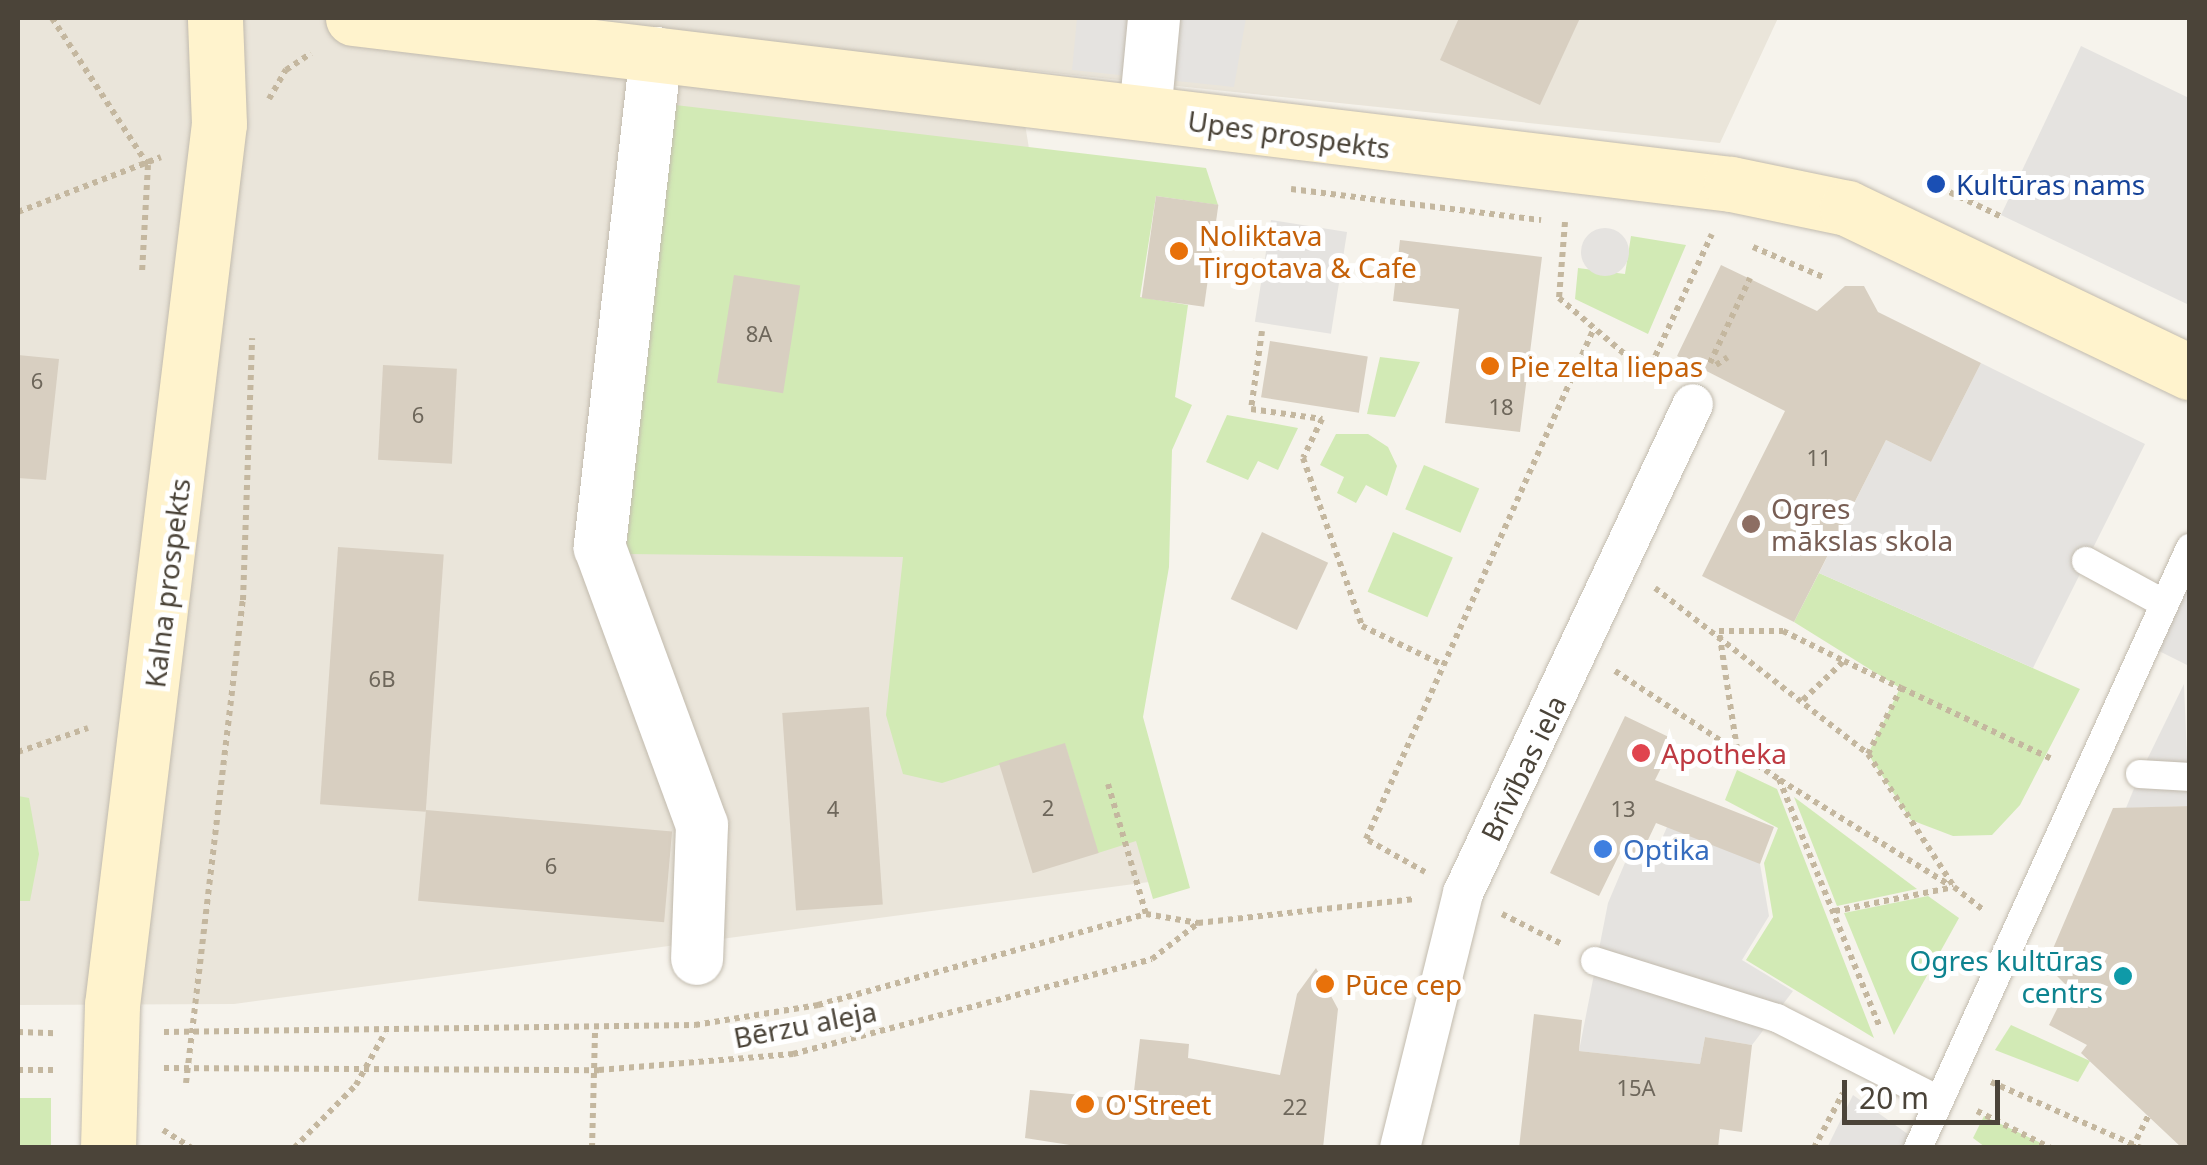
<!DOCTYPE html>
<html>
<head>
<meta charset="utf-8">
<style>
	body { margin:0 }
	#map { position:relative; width:2207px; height:1165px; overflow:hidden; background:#f6f3ec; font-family:"Noto Sans",sans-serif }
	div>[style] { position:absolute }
	.residential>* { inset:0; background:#eae5da }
	.green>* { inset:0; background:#d2eab5; transform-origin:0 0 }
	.parking>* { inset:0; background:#e5e3e0; transform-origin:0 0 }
	.round { border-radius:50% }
	.building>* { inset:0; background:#d8cfc1; transform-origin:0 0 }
	.path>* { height:6px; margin-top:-3px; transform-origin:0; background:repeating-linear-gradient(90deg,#c4b79f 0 5px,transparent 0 10px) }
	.roads { filter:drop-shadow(0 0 2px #c2bbae) drop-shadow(0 0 2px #c2bbae) }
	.service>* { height:28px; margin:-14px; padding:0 14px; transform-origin:14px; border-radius:14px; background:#fff }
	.pedestrian>* { height:40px; margin:-20px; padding:0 20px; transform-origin:20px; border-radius:20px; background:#fff }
	.minor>* { height:52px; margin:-26px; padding:0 26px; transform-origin:26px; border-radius:26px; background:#fff }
	.secondary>* { height:55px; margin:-27.5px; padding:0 27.5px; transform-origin:27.5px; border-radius:27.5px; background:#fff3cd }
	.dots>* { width:28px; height:28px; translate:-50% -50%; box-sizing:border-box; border:5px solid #fff; border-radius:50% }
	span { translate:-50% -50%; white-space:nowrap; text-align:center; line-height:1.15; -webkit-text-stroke:10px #fff; paint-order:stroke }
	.number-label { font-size:22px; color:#6e675b }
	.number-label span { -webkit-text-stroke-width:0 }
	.street-label { font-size:28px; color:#4b4439 }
	.transit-label { font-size:28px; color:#164399 }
	.left { translate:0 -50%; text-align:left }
	.food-label { font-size:28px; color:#c56008 }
	.education-label { font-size:28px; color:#785e54 }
	.health-label { font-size:28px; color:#be3a42 }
	.shop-label { font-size:28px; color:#366cbe }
	.culture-label { font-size:28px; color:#0d838f }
	.right { translate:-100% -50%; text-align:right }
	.frame { position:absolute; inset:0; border:20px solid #4b4439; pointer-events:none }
	.scale { position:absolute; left:1842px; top:1080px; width:158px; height:45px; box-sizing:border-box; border:5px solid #4b4439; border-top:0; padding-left:12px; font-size:30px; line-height:35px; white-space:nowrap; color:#4b4439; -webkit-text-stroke:8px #fff; paint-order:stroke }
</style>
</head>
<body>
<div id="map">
	<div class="residential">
		<div style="clip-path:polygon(18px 18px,1778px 18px,1720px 143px,1016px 69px,1149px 882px,234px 1004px,18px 1005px)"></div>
	</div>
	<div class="green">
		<div style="clip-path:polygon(667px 104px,1206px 168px,1218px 205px,1156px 196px,1140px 297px,1188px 305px,1175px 397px,1192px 405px,1172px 450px,1169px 567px,1143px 717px,1190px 888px,1153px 899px,1136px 841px,1098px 853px,1065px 744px,942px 783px,903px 774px,886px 715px,903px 557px,626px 554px)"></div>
		<div style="clip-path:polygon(1631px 236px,1686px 245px,1648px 334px,1575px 299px,1578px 268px,1625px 274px)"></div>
		<div style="clip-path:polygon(1380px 357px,1420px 362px,1395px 417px,1367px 414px)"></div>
		<div style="clip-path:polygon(1227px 415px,1298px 428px,1278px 470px,1258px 461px,1248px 480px,1206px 462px)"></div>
		<div style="clip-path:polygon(1336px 434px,1368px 434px,1388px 447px,1397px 466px,1387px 496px,1366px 485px,1356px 503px,1337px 493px,1344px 477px,1320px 465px)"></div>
		<div style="left:1424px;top:465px;width:60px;height:48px;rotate:23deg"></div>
		<div style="left:1393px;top:532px;width:65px;height:65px;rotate:23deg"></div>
		<div style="clip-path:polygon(1819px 573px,2080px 689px,2020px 805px,1992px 835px,1953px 836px,1911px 820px,1868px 754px,1900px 688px,1794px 622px)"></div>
		<div style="clip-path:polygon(1737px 770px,1777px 789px,1874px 1038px,1746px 960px,1773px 917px,1764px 863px,1778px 828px,1725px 800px)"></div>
		<div style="clip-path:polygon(18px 796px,29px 798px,39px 854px,30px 901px,18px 901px)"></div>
		<div style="clip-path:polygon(1794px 797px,1917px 889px,1837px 906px)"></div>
		<div style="clip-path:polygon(1928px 896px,1959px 918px,1894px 1035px,1844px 913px)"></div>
		<div style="clip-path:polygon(2011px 1025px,2090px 1061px,2078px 1082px,1995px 1050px)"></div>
		<div style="left:18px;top:1098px;width:33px;height:49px"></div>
		<div style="clip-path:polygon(1984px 1116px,2041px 1143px,2044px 1147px,1985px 1147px,1973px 1138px)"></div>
	</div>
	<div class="parking">
		<div style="clip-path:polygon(1077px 18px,1246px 18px,1234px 87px,1072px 70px)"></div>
		<div style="clip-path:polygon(2081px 46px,2189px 98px,2189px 305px,2001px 215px)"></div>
		<div style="left:1271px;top:220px;width:77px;height:103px;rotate:9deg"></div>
		<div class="round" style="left:1581px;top:228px;width:48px;height:48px"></div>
		<div style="clip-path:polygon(1981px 363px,2145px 444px,2033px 668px,1819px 573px,1886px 440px,1931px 462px)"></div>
		<div style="clip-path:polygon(2189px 548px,2189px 666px,2143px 643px)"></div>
		<div style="clip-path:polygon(2184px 684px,2189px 806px,2126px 808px,2140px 774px)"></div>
		<div style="clip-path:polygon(1678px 802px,1760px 864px,1769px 916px,1742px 960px,1793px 991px,1752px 1045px,1705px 1037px,1700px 1064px,1579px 1051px,1608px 903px,1627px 858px,1649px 868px)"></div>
		<div style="clip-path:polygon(1853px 1095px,1926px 1147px,1827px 1148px)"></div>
	</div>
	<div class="building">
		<div style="clip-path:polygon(1459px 18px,1580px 18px,1540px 105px,1440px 60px)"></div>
		<div style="left:1156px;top:196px;width:63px;height:103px;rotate:8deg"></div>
		<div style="clip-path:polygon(1400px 240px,1542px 257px,1520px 432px,1445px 423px,1459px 309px,1393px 301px)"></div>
		<div style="clip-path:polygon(1721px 265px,1817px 311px,1845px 286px,1864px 286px,1878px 312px,1981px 363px,1931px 462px,1886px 440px,1794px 622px,1702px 576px,1785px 411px,1677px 356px)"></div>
		<div style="left:734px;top:275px;width:67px;height:109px;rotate:9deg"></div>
		<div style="left:1270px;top:341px;width:99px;height:57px;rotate:9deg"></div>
		<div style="clip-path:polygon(18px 355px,59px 359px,46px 480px,18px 478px)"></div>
		<div style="left:383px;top:365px;width:74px;height:95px;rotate:3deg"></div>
		<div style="left:1262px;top:532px;width:73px;height:74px;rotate:25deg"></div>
		<div style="left:338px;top:547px;width:106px;height:258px;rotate:4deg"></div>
		<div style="left:869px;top:707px;width:198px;height:87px;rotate:86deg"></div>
		<div style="clip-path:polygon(1625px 716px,1675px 740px,1655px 780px,1774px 827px,1760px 864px,1656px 823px,1639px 859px,1621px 851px,1599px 896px,1550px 873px)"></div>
		<div style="left:1065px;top:743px;width:115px;height:69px;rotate:73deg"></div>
		<div style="clip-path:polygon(2190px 806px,2190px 1148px,2182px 1148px,2081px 1053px,2087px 1045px,2049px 1025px,2068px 987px,2046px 965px,2113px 808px)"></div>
		<div style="left:426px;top:810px;width:247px;height:91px;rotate:5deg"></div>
		<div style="clip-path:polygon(1316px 968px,1338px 1009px,1323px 1148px,1089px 1148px,1025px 1138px,1030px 1090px,1133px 1100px,1140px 1039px,1189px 1044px,1188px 1058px,1280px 1075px,1297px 994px)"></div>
		<div style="clip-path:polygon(1534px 1014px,1582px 1020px,1579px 1051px,1700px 1064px,1705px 1037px,1752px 1045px,1742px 1132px,1720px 1129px,1718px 1148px,1519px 1148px)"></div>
	</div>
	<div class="path">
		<div style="left:52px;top:18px;width:176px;rotate:56.9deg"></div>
		<div style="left:148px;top:165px;width:106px;rotate:93.2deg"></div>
		<div style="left:269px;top:99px;width:34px;rotate:-60deg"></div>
		<div style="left:286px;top:70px;width:30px;rotate:-34deg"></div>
		<div style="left:1941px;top:188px;width:68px;rotate:25.4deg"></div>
		<div style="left:1291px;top:189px;width:252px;rotate:7.1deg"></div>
		<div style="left:18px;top:212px;width:153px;rotate:-21deg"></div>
		<div style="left:1565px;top:222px;width:76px;rotate:94.5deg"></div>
		<div style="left:1559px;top:298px;width:118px;rotate:40.5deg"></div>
		<div style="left:1753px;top:247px;width:76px;rotate:23.2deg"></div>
		<div style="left:1262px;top:331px;width:79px;rotate:98deg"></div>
		<div style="left:1251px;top:409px;width:72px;rotate:8deg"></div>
		<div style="left:1322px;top:419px;width:43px;rotate:116deg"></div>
		<div style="left:1303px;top:458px;width:178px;rotate:70.6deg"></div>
		<div style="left:1362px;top:626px;width:90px;rotate:25.7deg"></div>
		<div style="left:1710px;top:363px;width:94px;rotate:-64.8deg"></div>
		<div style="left:1716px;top:365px;width:14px;rotate:-34deg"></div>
		<div style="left:1647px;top:374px;width:154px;rotate:-65.1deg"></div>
		<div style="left:1655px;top:588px;width:270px;rotate:37.9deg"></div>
		<div style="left:1868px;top:754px;width:158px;rotate:57.1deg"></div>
		<div style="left:1615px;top:671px;width:196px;rotate:33.4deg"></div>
		<div style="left:1779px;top:779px;width:266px;rotate:67.9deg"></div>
		<div style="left:1803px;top:700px;width:57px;rotate:-43.6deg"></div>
		<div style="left:1844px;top:661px;width:63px;rotate:25.3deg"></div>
		<div style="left:1737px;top:749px;width:119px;rotate:-98.7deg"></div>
		<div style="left:1719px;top:631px;width:64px"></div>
		<div style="left:1783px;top:631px;width:68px;rotate:26.2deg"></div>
		<div style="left:18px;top:752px;width:74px;rotate:-18.9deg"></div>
		<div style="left:1868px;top:754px;width:74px;rotate:-63.4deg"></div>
		<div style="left:1901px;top:688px;width:165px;rotate:25.2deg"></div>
		<div style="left:1780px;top:780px;width:198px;rotate:31.8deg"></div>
		<div style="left:1108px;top:784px;width:135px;rotate:73.7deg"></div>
		<div style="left:1425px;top:872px;width:68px;rotate:-150.8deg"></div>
		<div style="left:1366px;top:839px;width:560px;rotate:-65.95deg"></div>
		<div style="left:1835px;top:911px;width:121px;rotate:-11.4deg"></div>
		<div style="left:1954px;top:887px;width:37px;rotate:38deg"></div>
		<div style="left:1502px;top:914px;width:67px;rotate:26.6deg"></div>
		<div style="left:18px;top:1032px;width:38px;rotate:2deg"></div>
		<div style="left:164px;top:1032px;width:531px;rotate:-0.76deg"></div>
		<div style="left:695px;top:1025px;width:125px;rotate:-9.2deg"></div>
		<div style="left:818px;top:1005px;width:340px;rotate:-15.5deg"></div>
		<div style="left:1146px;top:914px;width:53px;rotate:9.8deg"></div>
		<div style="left:1198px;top:923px;width:218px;rotate:-6.3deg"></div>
		<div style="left:164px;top:1068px;width:435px;rotate:0.3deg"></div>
		<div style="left:599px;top:1070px;width:195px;rotate:-4.7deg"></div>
		<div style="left:793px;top:1054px;width:371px;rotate:-14.8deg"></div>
		<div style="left:1152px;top:959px;width:58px;rotate:-38deg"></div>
		<div style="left:18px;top:1070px;width:38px"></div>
		<div style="left:1991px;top:1082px;width:164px;rotate:23.7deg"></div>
		<div style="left:186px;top:1083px;width:486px;rotate:-83.3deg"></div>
		<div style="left:243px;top:600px;width:262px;rotate:-88deg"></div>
		<div style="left:1977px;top:1111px;width:83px;rotate:26.6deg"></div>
		<div style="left:163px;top:1130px;width:34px;rotate:32deg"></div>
		<div style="left:294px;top:1148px;width:88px;rotate:-45.5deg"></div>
		<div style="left:356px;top:1085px;width:60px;rotate:-60.9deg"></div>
		<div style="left:592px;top:1148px;width:117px;rotate:-88.5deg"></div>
		<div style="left:1814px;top:1148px;width:62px;rotate:-62.2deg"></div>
		<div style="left:2132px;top:1148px;width:36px;rotate:-63deg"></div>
	</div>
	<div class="roads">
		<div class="service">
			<div style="left:2086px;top:561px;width:88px;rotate:28.6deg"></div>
			<div style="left:2140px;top:774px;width:50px;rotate:3.4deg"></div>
			<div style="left:1595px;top:961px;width:191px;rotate:17.4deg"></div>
			<div style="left:1777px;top:1018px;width:179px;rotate:26.9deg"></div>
			<div style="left:1918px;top:1148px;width:659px;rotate:-65.61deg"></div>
		</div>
		<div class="pedestrian">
			<div style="left:1400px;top:1148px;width:263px;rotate:-76.1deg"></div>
			<div style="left:1463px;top:893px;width:540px;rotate:-64.81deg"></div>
		</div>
		<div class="minor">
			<div style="left:656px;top:53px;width:498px;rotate:96.5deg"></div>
			<div style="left:600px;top:548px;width:295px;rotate:69.8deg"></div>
			<div style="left:702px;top:825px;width:134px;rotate:92.1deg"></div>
			<div style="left:1145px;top:114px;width:96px;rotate:-84.6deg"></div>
		</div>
		<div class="secondary">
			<div style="left:353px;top:18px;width:1388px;rotate:6.87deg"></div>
			<div style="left:1731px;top:184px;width:118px;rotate:11.7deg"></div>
			<div style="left:1847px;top:208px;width:380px;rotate:25.6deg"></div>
			<div style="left:108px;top:1148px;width:143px;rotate:-88.4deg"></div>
			<div style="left:112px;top:1005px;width:887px;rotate:-83.08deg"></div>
			<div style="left:219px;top:124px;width:106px;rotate:-92.2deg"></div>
		</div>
	</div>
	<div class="dots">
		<div style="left:1936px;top:184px;background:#1a4fb4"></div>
		<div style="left:1179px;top:251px;background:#e8710a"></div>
		<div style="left:1490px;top:366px;background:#e8710a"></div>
		<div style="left:1751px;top:524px;background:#8d6e63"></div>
		<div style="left:1641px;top:753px;background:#e0444e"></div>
		<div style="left:1603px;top:849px;background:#3f7fe0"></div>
		<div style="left:2123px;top:976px;background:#0f9aa8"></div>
		<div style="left:1325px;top:984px;background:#e8710a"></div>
		<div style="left:1085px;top:1104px;background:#e8710a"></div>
	</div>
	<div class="number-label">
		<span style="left:759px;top:334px">8A</span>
		<span style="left:37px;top:381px">6</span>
		<span style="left:1501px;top:407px">18</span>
		<span style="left:418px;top:415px">6</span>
		<span style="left:1819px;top:458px">11</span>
		<span style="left:382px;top:679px">6B</span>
		<span style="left:1048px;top:808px">2</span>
		<span style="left:833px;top:809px">4</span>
		<span style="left:1623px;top:809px">13</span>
		<span style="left:551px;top:866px">6</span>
		<span style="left:1636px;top:1088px">15A</span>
		<span style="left:1295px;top:1107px">22</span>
	</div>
	<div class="street-label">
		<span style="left:1289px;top:134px;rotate:8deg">Upes prospekts</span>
		<span style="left:167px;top:583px;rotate:-83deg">Kalna prospekts</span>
		<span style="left:1523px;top:768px;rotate:-64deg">Brīvības iela</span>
		<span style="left:805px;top:1024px;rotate:-11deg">Bērzu aleja</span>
	</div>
	<div class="transit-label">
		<span class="left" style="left:1956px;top:184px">Kultūras nams</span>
	</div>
	<div class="food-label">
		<span class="left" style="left:1199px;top:251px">Noliktava<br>Tirgotava &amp; Cafe</span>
		<span class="left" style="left:1510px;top:366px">Pie zelta liepas</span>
		<span class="left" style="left:1345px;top:984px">Pūce cep</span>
		<span class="left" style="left:1105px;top:1104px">O'Street</span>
	</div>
	<div class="education-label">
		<span class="left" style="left:1771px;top:524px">Ogres<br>mākslas skola</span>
	</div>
	<div class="health-label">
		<span class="left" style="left:1661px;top:753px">Apotheka</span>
	</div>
	<div class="shop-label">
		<span class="left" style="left:1623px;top:849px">Optika</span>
	</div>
	<div class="culture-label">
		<span class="right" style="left:2103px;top:976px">Ogres kultūras<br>centrs</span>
	</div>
	<div class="frame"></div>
	<div class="scale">20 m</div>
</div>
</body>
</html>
